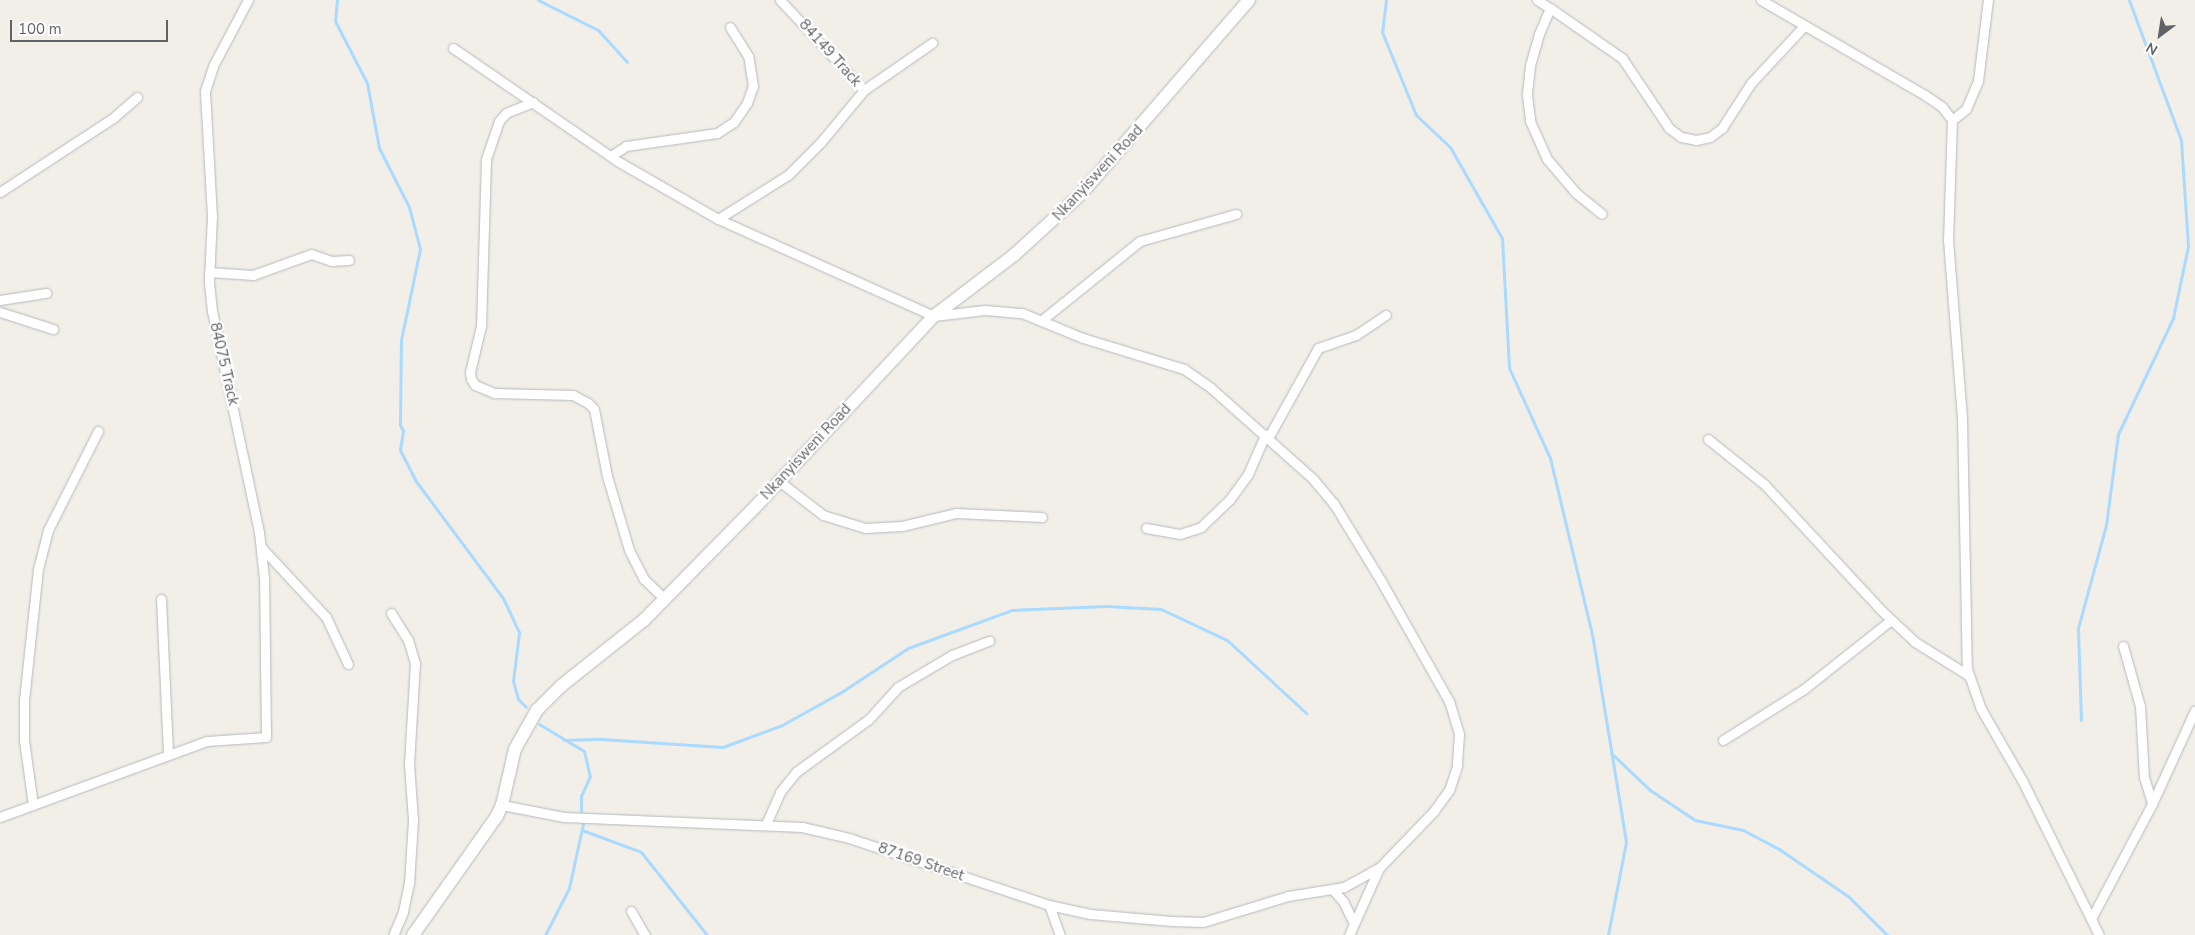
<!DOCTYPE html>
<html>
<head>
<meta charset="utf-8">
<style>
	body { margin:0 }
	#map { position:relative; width:2195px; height:935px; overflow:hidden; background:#f1efe8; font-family:"Nunito Sans",sans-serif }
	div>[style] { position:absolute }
	.stream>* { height:3px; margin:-1.5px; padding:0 1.5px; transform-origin:1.5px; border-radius:1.5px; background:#aadaff }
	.roads { filter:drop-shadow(0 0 1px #b5b8bc) drop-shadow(0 0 1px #b5b8bc) }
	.street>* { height:9px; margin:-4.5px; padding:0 4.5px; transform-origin:4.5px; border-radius:4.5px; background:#fff }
	.secondary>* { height:12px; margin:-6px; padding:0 6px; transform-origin:6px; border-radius:6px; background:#fff }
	span { translate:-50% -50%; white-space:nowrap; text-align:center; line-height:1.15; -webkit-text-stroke:4.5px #fff; paint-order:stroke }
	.street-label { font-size:15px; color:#5f6368 }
	.north { position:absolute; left:2135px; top:10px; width:50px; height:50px; -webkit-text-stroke:4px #fff; paint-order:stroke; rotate:211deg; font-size:14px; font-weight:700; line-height:20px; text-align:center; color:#5f6368 }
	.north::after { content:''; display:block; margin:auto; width:18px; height:22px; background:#5f6368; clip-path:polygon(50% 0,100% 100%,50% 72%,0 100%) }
	.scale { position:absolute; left:10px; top:20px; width:158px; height:22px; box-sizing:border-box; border:2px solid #5f6368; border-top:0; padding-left:6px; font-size:15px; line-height:18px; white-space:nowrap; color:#5f6368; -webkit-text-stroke:4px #fff; paint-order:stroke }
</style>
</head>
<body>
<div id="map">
	<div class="stream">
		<div style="left:337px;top:0;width:21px;rotate:95deg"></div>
		<div style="left:335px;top:21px;width:70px;rotate:62.7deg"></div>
		<div style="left:367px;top:83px;width:66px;rotate:79.5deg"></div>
		<div style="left:379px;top:148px;width:66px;rotate:63deg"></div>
		<div style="left:409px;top:207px;width:43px;rotate:75.3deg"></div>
		<div style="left:420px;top:249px;width:93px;rotate:101.8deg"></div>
		<div style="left:401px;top:340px;width:85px;rotate:90.7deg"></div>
		<div style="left:400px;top:425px;width:7px;rotate:63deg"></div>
		<div style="left:403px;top:431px;width:19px;rotate:99deg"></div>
		<div style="left:400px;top:450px;width:34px;rotate:63deg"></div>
		<div style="left:415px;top:480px;width:147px;rotate:53.3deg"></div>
		<div style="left:503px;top:598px;width:38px;rotate:65deg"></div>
		<div style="left:519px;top:633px;width:48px;rotate:97.1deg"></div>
		<div style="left:513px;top:681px;width:19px;rotate:74deg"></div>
		<div style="left:518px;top:699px;width:11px;rotate:45deg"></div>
		<div style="left:538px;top:0;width:67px;rotate:26.6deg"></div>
		<div style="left:598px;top:30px;width:43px;rotate:47.8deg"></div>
		<div style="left:1386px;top:0;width:32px;rotate:97deg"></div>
		<div style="left:1382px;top:32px;width:90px;rotate:67.7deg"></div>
		<div style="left:1416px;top:115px;width:47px;rotate:43.3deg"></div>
		<div style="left:1450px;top:147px;width:105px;rotate:60.3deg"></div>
		<div style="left:1502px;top:238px;width:130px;rotate:86.9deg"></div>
		<div style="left:1509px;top:368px;width:99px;rotate:65.5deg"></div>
		<div style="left:1550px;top:458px;width:181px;rotate:76.6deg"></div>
		<div style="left:1592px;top:634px;width:211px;rotate:80.7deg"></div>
		<div style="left:1626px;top:842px;width:95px;rotate:101deg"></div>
		<div style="left:2081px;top:720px;width:92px;rotate:-91.9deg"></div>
		<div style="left:2078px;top:628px;width:107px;rotate:-74.8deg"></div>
		<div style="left:2106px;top:525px;width:92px;rotate:-82.5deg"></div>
		<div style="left:2118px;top:434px;width:128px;rotate:-64.6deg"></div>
		<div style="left:2173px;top:318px;width:74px;rotate:-78.2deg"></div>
		<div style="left:2188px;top:246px;width:106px;rotate:-93.8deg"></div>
		<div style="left:2181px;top:140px;width:149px;rotate:-110.4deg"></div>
		<div style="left:539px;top:724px;width:52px;rotate:31deg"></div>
		<div style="left:584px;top:751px;width:26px;rotate:77deg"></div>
		<div style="left:590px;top:776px;width:22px;rotate:114deg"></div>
		<div style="left:581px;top:796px;width:15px;rotate:90deg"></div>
		<div style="left:564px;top:740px;width:37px;rotate:-2deg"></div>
		<div style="left:601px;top:739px;width:122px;rotate:3.8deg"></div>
		<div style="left:723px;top:747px;width:63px;rotate:-20.4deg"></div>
		<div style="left:782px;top:725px;width:70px;rotate:-29.1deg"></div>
		<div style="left:843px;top:691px;width:78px;rotate:-33.5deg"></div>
		<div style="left:908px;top:648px;width:111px;rotate:-20.1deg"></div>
		<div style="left:1012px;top:610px;width:94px;rotate:-2.4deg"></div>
		<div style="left:1106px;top:606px;width:55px;rotate:3.1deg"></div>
		<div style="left:1161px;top:609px;width:73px;rotate:25.2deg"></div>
		<div style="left:1227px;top:640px;width:108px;rotate:42.7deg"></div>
		<div style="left:1611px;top:753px;width:54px;rotate:43.5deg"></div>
		<div style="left:1650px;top:790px;width:54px;rotate:33.7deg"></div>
		<div style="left:1695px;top:820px;width:49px;rotate:11.8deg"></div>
		<div style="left:1743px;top:830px;width:41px;rotate:27.8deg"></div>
		<div style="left:1779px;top:849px;width:85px;rotate:34.4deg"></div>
		<div style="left:1849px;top:897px;width:54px;rotate:45deg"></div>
		<div style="left:582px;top:830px;width:63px;rotate:20.4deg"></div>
		<div style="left:641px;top:852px;width:106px;rotate:51.5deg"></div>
		<div style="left:545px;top:935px;width:53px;rotate:-62.9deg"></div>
		<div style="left:569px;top:888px;width:66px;rotate:-77.7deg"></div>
	</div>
	<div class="roads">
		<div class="street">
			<div style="left:780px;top:0;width:123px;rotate:47deg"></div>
			<div style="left:864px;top:90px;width:83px;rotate:-34.7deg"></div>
			<div style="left:1537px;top:0;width:15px;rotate:32deg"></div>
			<div style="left:1550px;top:8px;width:28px;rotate:113deg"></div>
			<div style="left:1539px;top:34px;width:32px;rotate:106deg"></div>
			<div style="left:1530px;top:65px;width:30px;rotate:96deg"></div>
			<div style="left:1527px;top:95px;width:26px;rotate:83deg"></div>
			<div style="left:1530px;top:121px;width:42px;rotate:65.9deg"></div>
			<div style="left:1547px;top:159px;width:45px;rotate:49.5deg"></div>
			<div style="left:1576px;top:193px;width:33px;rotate:39deg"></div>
			<div style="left:1761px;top:0;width:190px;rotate:30.1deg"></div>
			<div style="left:1925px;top:95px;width:21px;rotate:35deg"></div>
			<div style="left:1942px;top:107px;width:16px;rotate:52deg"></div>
			<div style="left:1952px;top:120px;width:120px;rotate:91.9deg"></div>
			<div style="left:1948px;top:240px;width:178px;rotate:85.5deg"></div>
			<div style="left:1962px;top:417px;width:252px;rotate:88.9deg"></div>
			<div style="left:1967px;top:669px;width:42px;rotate:70.7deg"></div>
			<div style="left:1981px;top:709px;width:82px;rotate:60deg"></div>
			<div style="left:2022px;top:780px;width:173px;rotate:63.6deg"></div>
			<div style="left:1550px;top:8px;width:88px;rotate:34.8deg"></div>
			<div style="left:1622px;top:58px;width:84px;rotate:56.1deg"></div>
			<div style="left:1669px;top:128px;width:15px;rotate:37deg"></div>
			<div style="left:1681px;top:137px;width:15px;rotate:11deg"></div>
			<div style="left:1696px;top:140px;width:14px;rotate:-12deg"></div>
			<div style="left:1710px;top:137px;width:15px;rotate:-37deg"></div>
			<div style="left:1722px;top:128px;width:54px;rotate:-57.2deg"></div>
			<div style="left:1751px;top:83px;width:78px;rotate:-47.1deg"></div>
			<div style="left:453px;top:48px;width:201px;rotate:34.5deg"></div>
			<div style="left:619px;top:162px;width:114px;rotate:29.9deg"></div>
			<div style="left:718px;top:219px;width:237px;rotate:24.2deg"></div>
			<div style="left:934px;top:316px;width:51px;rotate:-6.7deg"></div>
			<div style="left:985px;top:310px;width:37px;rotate:5deg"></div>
			<div style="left:1022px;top:313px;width:66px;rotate:22.3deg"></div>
			<div style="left:1083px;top:338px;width:106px;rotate:17.1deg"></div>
			<div style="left:1184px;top:369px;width:33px;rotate:35deg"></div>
			<div style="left:1211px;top:388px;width:137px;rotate:41.7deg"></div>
			<div style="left:1313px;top:479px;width:33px;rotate:50deg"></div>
			<div style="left:1334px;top:504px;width:90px;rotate:58.6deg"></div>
			<div style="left:1381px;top:581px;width:138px;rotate:60.5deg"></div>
			<div style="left:1449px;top:701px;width:34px;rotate:73deg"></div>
			<div style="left:1459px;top:734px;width:32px;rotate:94deg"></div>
			<div style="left:1457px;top:766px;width:25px;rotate:108deg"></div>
			<div style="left:1449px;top:790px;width:26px;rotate:126deg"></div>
			<div style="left:1434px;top:811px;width:79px;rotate:134deg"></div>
			<div style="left:1379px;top:868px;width:73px;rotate:114.1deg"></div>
			<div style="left:533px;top:102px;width:29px;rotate:158deg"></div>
			<div style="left:506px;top:113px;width:11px;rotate:131deg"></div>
			<div style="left:499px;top:121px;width:40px;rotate:108.9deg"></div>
			<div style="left:486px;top:159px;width:167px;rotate:91.7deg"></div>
			<div style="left:481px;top:326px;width:47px;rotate:103.4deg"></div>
			<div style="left:470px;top:372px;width:7px;rotate:82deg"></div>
			<div style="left:471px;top:379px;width:7px;rotate:56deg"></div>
			<div style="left:475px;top:385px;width:21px;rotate:23deg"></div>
			<div style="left:494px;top:393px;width:79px;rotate:1.5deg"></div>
			<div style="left:573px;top:395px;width:17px;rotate:28deg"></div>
			<div style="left:588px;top:403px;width:8px;rotate:45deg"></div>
			<div style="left:594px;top:409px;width:68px;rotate:79deg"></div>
			<div style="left:607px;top:476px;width:77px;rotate:73.4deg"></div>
			<div style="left:629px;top:550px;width:33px;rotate:63deg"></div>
			<div style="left:644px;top:579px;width:29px;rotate:44deg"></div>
			<div style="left:1952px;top:120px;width:18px;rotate:-38deg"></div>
			<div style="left:1966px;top:109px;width:30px;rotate:-67deg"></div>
			<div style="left:1978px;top:81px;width:82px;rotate:-83deg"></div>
			<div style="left:611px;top:156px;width:18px;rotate:-34deg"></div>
			<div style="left:626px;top:146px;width:92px;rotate:-8.1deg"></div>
			<div style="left:717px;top:133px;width:20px;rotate:-33deg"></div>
			<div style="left:734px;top:122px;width:23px;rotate:-56deg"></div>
			<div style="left:747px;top:103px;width:18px;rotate:-71deg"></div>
			<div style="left:753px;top:86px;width:30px;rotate:-99deg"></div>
			<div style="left:748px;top:56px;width:34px;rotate:-122deg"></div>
			<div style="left:0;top:192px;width:135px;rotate:-33.2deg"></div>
			<div style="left:113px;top:118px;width:32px;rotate:-41deg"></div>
			<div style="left:718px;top:219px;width:83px;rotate:-32.2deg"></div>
			<div style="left:788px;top:175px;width:47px;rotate:-45deg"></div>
			<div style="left:821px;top:142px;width:67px;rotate:-50.4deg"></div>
			<div style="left:209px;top:272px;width:44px;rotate:3.9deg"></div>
			<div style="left:253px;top:275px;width:62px;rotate:-19.9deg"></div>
			<div style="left:311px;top:254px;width:21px;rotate:19deg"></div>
			<div style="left:331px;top:261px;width:18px;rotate:-3deg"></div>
			<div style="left:0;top:300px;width:47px;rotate:-8.7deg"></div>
			<div style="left:0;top:312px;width:56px;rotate:17.8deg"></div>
			<div style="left:1042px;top:320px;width:126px;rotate:-38.9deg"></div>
			<div style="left:1140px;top:241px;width:100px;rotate:-15.7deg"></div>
			<div style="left:1268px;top:438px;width:103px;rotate:-60.9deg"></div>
			<div style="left:1318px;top:348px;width:40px;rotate:-18.9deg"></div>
			<div style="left:1356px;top:335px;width:36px;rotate:-34deg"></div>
			<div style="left:1708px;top:439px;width:72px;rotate:38.8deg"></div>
			<div style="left:1764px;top:484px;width:173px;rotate:47.1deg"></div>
			<div style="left:1882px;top:611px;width:45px;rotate:43.2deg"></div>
			<div style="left:1915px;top:642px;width:62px;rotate:31.9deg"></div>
			<div style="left:779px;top:481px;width:56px;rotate:37.7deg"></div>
			<div style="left:823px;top:515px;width:44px;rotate:17.2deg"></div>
			<div style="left:865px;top:528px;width:37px;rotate:-3deg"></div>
			<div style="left:902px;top:526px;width:56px;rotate:-13.5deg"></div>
			<div style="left:956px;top:513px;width:86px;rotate:2.7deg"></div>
			<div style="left:1146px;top:528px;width:35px;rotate:10deg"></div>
			<div style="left:1180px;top:534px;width:22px;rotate:-18deg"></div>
			<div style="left:1201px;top:527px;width:40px;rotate:-44deg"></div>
			<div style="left:1230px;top:499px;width:31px;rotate:-54deg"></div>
			<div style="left:1248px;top:474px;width:43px;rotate:-66.4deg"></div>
			<div style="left:261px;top:547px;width:96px;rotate:47.1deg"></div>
			<div style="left:326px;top:617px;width:52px;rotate:64.9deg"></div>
			<div style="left:161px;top:599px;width:156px;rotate:87.4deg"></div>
			<div style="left:391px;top:613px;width:32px;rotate:58deg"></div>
			<div style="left:408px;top:640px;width:24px;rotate:73deg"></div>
			<div style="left:415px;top:663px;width:101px;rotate:93.4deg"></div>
			<div style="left:409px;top:764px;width:56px;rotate:85.9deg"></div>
			<div style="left:413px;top:820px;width:63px;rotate:93.6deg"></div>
			<div style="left:409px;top:883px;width:30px;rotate:102deg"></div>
			<div style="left:403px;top:912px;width:25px;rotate:113deg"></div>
			<div style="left:2123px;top:646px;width:62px;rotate:74.2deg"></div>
			<div style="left:2140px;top:706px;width:71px;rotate:86.8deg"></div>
			<div style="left:2144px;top:777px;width:28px;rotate:73deg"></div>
			<div style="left:1723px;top:740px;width:96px;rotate:-32.2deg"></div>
			<div style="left:1804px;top:689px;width:111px;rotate:-38.4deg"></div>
			<div style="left:33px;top:805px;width:66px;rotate:-97.9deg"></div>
			<div style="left:24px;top:740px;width:40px;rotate:-90deg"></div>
			<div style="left:24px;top:700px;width:132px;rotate:-83.9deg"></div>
			<div style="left:38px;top:569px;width:40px;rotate:-75.6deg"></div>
			<div style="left:48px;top:530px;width:111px;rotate:-63.2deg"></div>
			<div style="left:502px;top:805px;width:63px;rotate:11deg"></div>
			<div style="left:564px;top:817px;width:238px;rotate:2.4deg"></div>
			<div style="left:802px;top:827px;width:48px;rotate:13.2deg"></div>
			<div style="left:849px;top:838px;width:211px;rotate:18.5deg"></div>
			<div style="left:1049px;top:905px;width:42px;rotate:12.4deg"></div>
			<div style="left:1090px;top:914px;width:82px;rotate:4.9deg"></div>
			<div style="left:1172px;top:921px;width:31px;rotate:2deg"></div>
			<div style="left:1203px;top:922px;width:89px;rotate:-17deg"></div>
			<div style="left:1288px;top:896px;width:57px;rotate:-9.1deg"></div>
			<div style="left:1344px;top:887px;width:38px;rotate:-29deg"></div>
			<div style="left:0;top:817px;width:221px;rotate:-20.2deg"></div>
			<div style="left:207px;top:741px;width:59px;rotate:-3.9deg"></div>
			<div style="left:266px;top:737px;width:159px;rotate:-90.7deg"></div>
			<div style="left:264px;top:578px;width:46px;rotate:-96.2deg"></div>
			<div style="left:259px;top:532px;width:226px;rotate:-102deg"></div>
			<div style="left:212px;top:311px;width:31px;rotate:-96deg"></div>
			<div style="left:209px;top:280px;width:63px;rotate:-87.3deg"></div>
			<div style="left:212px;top:217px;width:126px;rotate:-93.2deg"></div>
			<div style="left:205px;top:91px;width:26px;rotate:-72deg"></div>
			<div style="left:213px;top:66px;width:75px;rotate:-62.1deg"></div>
			<div style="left:766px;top:824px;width:35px;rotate:-66deg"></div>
			<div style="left:780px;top:792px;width:26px;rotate:-51deg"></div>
			<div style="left:796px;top:772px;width:90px;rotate:-36deg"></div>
			<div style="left:869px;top:719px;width:43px;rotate:-47.8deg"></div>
			<div style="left:898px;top:687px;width:63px;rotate:-30.7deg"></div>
			<div style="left:952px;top:655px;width:40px;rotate:-21deg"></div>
			<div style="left:1333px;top:890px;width:15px;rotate:48deg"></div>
			<div style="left:1343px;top:901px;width:25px;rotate:64deg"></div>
			<div style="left:1049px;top:905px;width:32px;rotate:70deg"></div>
			<div style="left:631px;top:911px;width:28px;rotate:60deg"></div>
			<div style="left:2092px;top:917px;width:128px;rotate:-62deg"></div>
			<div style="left:2152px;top:804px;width:103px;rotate:-65.4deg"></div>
		</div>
		<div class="secondary">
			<div style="left:413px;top:935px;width:146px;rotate:-54.8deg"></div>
			<div style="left:497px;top:816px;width:12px;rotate:-66deg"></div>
			<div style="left:502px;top:805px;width:57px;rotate:-76.9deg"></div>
			<div style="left:515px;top:749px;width:45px;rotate:-60.6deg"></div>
			<div style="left:537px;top:710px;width:34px;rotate:-45deg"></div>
			<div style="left:561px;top:686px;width:106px;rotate:-38.5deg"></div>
			<div style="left:644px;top:620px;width:163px;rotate:-45.5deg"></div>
			<div style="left:758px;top:504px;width:258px;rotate:-46.9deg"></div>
			<div style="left:934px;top:316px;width:101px;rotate:-37.3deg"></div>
			<div style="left:1014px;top:255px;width:89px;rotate:-42.3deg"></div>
			<div style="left:1080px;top:195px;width:258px;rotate:-49.1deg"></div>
		</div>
	</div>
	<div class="street-label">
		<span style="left:830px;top:53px;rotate:48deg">84149 Track</span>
		<span style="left:1098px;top:173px;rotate:-47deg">Nkanyisweni Road</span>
		<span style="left:224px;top:364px;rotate:77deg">84075 Track</span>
		<span style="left:806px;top:452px;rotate:-47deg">Nkanyisweni Road</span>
		<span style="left:921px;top:862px;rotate:19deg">87169 Street</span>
	</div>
	<div class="north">N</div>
	<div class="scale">100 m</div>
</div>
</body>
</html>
